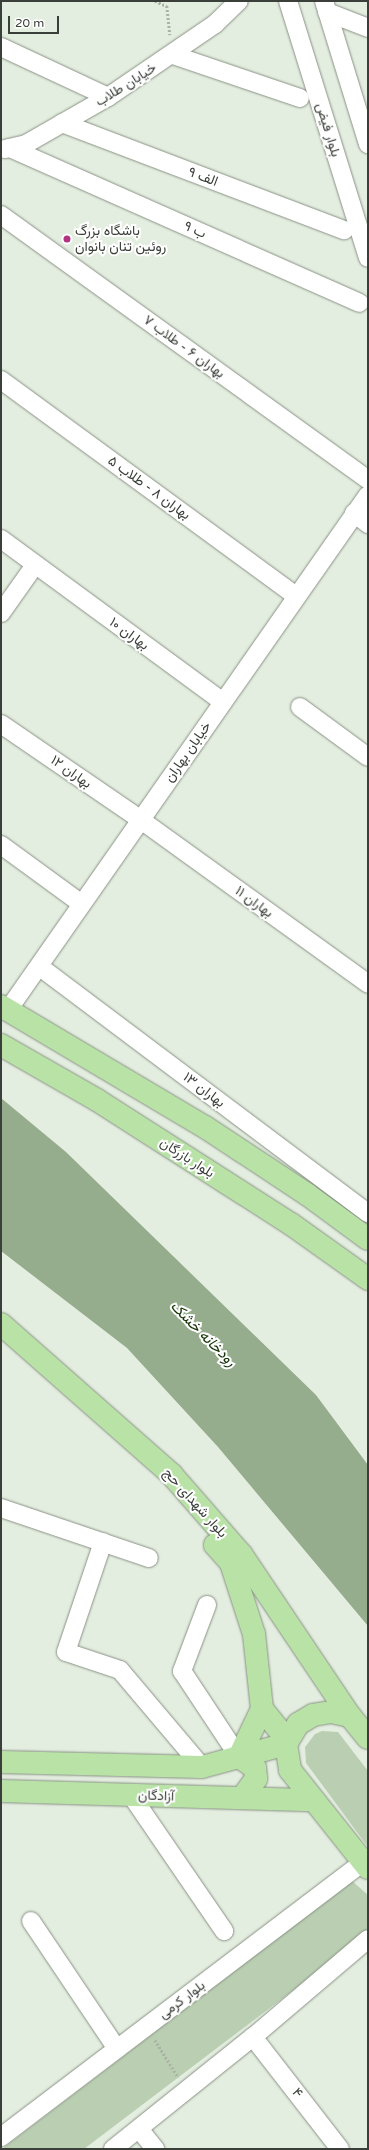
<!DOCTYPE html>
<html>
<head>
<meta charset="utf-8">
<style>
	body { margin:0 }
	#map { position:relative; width:369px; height:2150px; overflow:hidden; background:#e4eee0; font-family:"Varela Round",Vazirmatn,sans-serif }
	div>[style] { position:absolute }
	.green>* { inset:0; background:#bacfb2 }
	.water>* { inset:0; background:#96ad8d }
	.path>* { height:2.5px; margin-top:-1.25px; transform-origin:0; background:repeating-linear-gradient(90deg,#aab2a7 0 2px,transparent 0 4px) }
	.roads { filter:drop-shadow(0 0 1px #899285) drop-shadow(0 0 1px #899285) }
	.minor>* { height:18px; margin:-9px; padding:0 9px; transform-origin:9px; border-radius:9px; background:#fff }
	.major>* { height:22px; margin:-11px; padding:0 11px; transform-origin:11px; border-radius:11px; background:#b9e3a6 }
	.dots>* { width:11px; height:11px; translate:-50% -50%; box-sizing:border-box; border:2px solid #fff; border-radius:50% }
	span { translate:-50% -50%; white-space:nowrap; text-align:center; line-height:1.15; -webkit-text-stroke:4px #fff; paint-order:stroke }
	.street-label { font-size:14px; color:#3a3f39 }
	.poi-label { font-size:14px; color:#3a3f39 }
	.left { translate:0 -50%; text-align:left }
	.water-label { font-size:15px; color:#143303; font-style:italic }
	.frame { position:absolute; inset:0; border:2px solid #3a3f39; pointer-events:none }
	.scale { position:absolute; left:8px; top:16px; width:51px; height:18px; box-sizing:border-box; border:2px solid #3a3f39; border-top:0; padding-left:5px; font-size:12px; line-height:14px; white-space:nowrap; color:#3a3f39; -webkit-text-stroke:3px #fff; paint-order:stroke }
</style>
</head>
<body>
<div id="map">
	<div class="green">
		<div style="clip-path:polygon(322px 1731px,338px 1732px,368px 1771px,368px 1847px,306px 1763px,305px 1747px,315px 1734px)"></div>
		<div style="clip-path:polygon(351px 1880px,368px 1895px,368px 1932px,366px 1935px,84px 2149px,2px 2149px,338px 1892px)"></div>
	</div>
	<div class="water">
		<div style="clip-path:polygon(1px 1098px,66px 1152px,316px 1395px,368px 1465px,368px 1626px,218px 1447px,127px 1348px,1px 1251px)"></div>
	</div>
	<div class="path">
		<div style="left:155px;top:1px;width:13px;rotate:23deg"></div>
		<div style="left:167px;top:6px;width:29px;rotate:84deg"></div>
		<div style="left:155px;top:2040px;width:44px;rotate:58.1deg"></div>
	</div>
	<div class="roads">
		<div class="minor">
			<div style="left:288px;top:1px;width:269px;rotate:72.7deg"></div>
			<div style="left:324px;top:1px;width:150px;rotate:72.9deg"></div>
			<div style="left:327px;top:12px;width:44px;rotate:21.3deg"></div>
			<div style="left:1px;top:47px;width:118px;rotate:25deg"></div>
			<div style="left:173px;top:55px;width:134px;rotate:18.7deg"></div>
			<div style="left:62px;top:123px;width:302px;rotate:20.8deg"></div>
			<div style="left:10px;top:148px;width:382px;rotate:23.9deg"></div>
			<div style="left:5px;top:149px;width:22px;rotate:-13deg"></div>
			<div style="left:26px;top:144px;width:95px;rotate:-29.8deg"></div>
			<div style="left:108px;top:97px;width:130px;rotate:-34.3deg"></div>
			<div style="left:215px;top:24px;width:33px;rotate:-44deg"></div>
			<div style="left:1px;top:215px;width:453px;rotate:35.8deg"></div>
			<div style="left:1px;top:380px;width:366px;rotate:36.2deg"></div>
			<div style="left:354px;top:513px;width:18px;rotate:38deg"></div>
			<div style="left:1px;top:539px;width:275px;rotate:36.3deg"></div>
			<div style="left:1px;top:613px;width:59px;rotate:-54.7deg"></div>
			<div style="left:300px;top:707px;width:84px;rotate:36.3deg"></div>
			<div style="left:1px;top:724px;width:170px;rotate:34.4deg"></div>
			<div style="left:141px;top:820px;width:280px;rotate:35.8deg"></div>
			<div style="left:1px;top:845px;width:100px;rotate:36.1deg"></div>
			<div style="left:40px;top:967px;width:410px;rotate:36.9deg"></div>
			<div style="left:8px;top:1010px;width:628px;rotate:-55.05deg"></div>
			<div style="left:1px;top:1508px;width:156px;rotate:18.7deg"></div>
			<div style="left:103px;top:1542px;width:116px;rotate:108.6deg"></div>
			<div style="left:66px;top:1652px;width:57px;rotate:18.4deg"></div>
			<div style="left:120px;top:1670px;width:127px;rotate:49.8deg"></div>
			<div style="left:207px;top:1605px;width:71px;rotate:110.7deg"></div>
			<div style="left:182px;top:1671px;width:103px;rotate:56.5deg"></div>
			<div style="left:131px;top:1795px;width:165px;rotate:55.6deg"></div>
			<div style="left:31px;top:1921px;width:154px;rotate:56.1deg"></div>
			<div style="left:253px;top:2037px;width:142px;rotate:52.2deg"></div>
			<div style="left:139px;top:2129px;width:26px;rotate:51deg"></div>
			<div style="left:1px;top:2137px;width:455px;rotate:-37.2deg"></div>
			<div style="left:113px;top:2149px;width:179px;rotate:-38.7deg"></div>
			<div style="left:253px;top:2037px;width:151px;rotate:-40.4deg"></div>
		</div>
		<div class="major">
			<div style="left:1px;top:1006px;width:237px;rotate:30.7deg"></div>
			<div style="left:205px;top:1127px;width:123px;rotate:33.4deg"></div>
			<div style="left:308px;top:1195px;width:74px;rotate:36.3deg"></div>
			<div style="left:1px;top:1045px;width:111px;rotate:29.8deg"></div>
			<div style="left:97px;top:1100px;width:230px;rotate:32.6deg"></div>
			<div style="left:291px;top:1224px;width:95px;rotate:35.5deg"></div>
			<div style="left:1px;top:1324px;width:228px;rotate:41.4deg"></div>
			<div style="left:172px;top:1475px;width:105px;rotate:48.9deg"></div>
			<div style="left:241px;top:1554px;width:195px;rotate:56.1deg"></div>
			<div style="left:350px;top:1716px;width:28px;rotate:51deg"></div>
			<div style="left:215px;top:1545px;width:24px;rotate:48deg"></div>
			<div style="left:231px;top:1563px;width:75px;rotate:72.1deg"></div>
			<div style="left:254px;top:1634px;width:75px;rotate:83.9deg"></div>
			<div style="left:262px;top:1709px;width:41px;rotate:50.9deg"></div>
			<div style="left:350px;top:1716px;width:19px;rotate:-168deg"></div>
			<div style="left:331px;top:1712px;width:18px;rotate:171deg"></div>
			<div style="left:313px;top:1715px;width:17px;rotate:149deg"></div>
			<div style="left:298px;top:1724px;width:23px;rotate:121deg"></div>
			<div style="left:286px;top:1744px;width:26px;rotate:81deg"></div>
			<div style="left:290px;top:1770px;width:125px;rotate:51.5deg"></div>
			<div style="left:1px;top:1762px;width:201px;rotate:1.4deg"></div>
			<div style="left:202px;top:1767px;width:87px;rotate:-15.3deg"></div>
			<div style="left:1px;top:1791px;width:311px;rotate:1.7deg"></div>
			<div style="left:242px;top:1798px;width:24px;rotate:-54deg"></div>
			<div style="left:256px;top:1779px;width:11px;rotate:-95deg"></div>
			<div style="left:255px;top:1768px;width:19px;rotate:-145deg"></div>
			<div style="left:239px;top:1757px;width:53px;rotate:-64.4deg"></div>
		</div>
	</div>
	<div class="dots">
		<div style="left:67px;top:239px;background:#b13381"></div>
	</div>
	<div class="street-label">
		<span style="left:126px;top:85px;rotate:-32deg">خیابان طلاب</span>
		<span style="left:328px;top:130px;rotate:73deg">بلوار فیض</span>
		<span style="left:203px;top:177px;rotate:21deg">۹ الف</span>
		<span style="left:195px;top:230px;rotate:24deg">۹ ب</span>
		<span style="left:184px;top:347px;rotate:36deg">بهاران ۶ - طلاب ۷</span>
		<span style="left:149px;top:488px;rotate:36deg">بهاران ۸ - طلاب ۵</span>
		<span style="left:129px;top:634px;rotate:36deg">بهاران ۱۰</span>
		<span style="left:188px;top:752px;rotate:-55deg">خیابان بهاران</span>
		<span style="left:71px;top:772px;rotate:35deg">بهاران ۱۲</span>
		<span style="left:254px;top:902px;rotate:36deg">بهاران ۱۱</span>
		<span style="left:204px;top:1090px;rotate:37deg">بهاران ۱۳</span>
		<span style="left:187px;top:1158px;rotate:33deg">بلوار بازرگان</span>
		<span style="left:195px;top:1503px;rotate:48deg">بلوار شهدای حج</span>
		<span style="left:156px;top:1796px;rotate:2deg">آزادگان</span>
		<span style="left:182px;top:2000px;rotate:-37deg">بلوار کرمی</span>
		<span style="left:297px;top:2093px;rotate:52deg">۴</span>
	</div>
	<div class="poi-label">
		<span class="left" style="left:75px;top:239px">باشگاه بزرگ<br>روئین تنان بانوان</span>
	</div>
	<div class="water-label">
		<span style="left:203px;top:1334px;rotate:45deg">رودخانه خشک</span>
	</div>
	<div class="frame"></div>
	<div class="scale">20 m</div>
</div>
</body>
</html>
